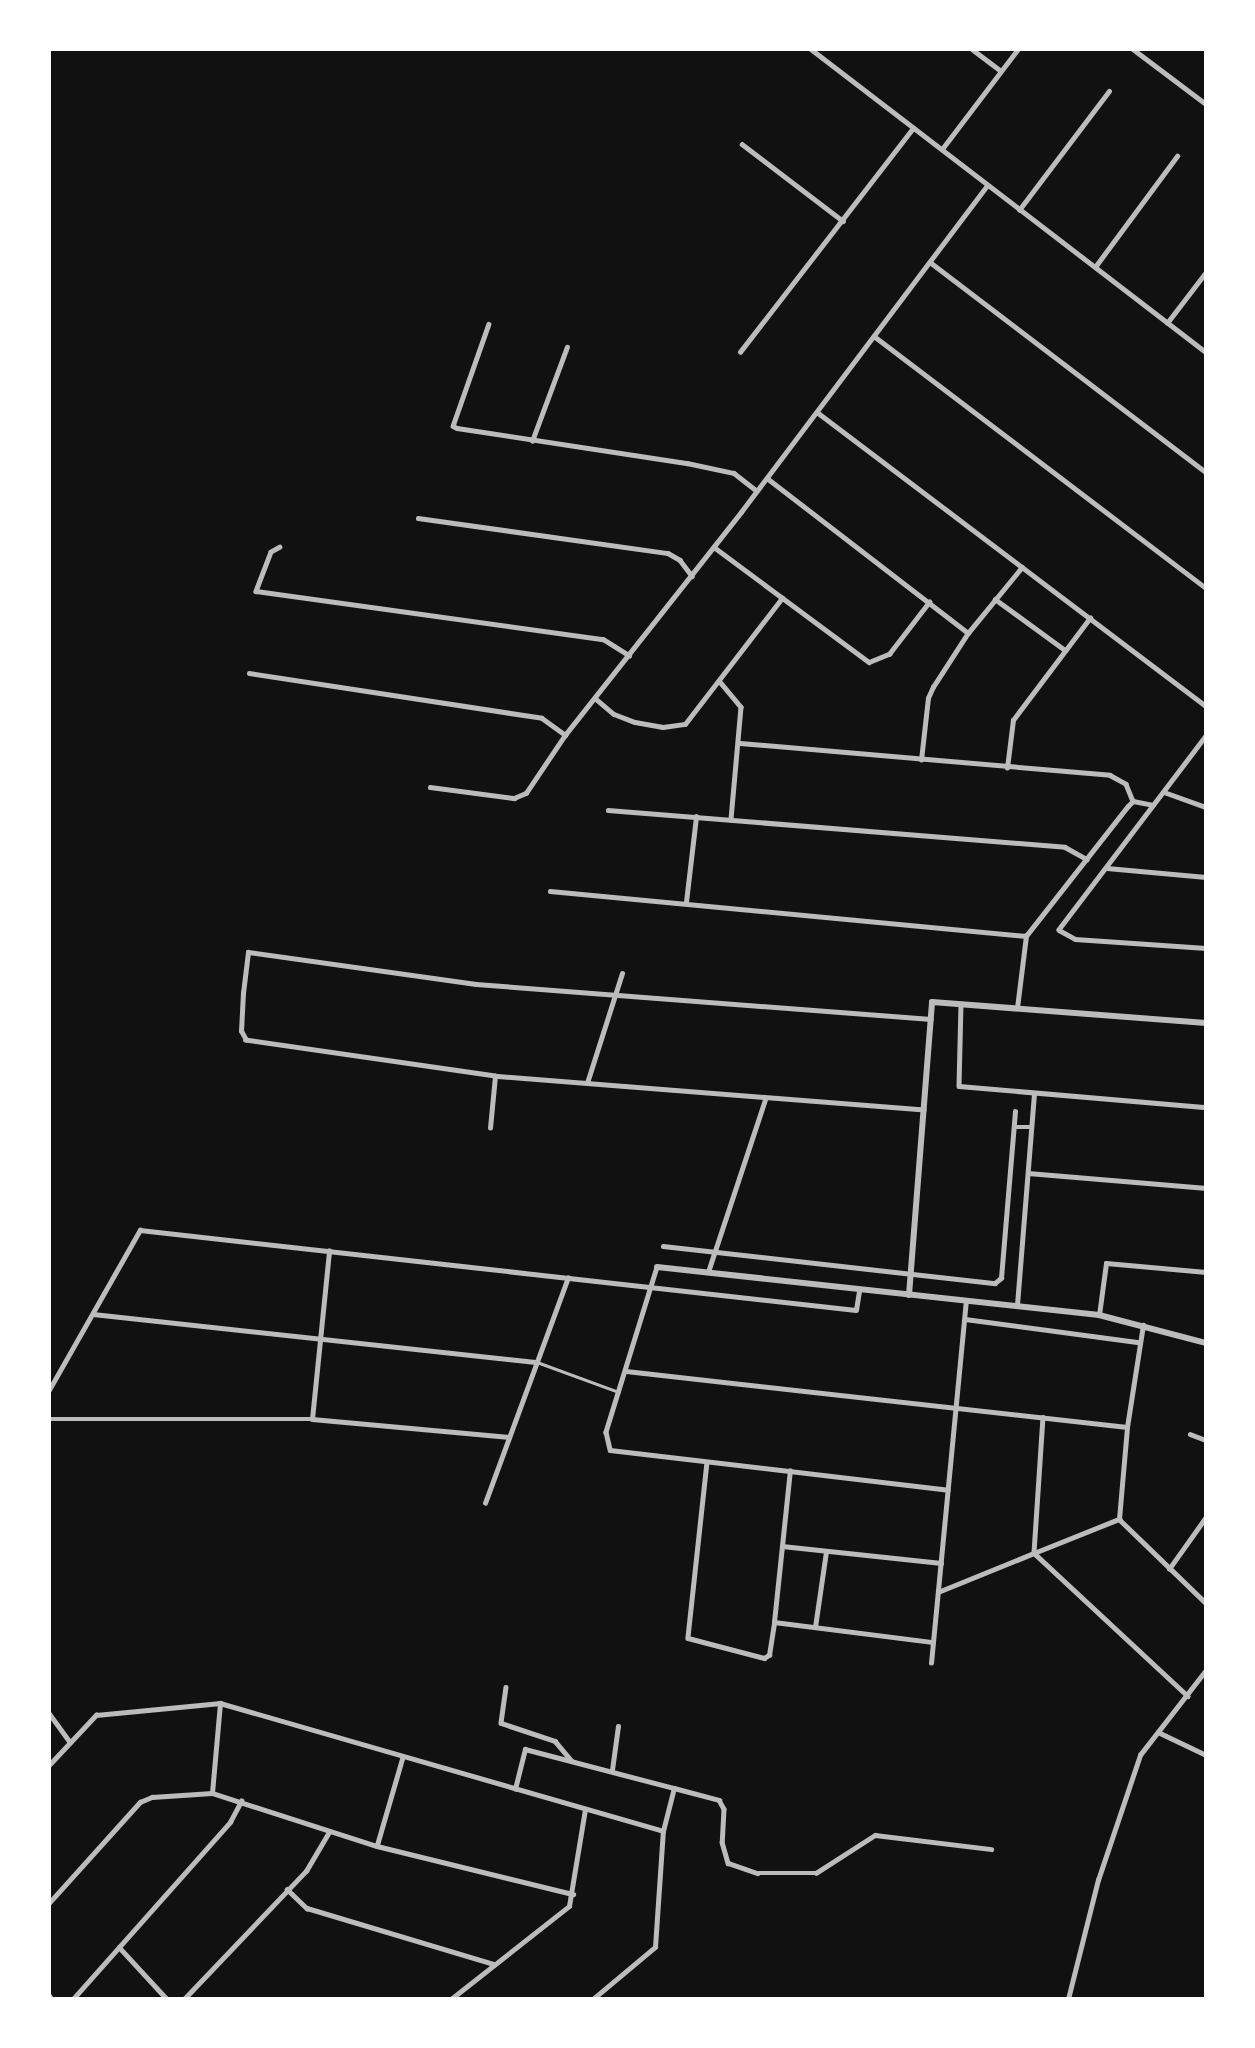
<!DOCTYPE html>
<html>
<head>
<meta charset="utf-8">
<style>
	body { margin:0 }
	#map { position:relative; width:1255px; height:2048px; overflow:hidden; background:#111; font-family:"Archivo Narrow",sans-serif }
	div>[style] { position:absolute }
	.service>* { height:2.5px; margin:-1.25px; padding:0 1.25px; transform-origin:1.25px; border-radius:1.25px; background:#bcbcbc }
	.minor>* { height:4.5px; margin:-2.25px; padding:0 2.25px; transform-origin:2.25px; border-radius:2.25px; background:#bcbcbc }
	.tertiary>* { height:6px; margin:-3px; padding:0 3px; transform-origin:3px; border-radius:3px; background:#bcbcbc }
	span { translate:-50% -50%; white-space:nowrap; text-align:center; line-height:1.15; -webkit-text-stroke:5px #fff; paint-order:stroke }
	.frame { position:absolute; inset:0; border:51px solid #fff; pointer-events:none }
</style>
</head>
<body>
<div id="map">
	<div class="service">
		<div style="left:537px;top:1362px;width:87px;rotate:20.1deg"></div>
	</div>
	<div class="minor">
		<div style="left:811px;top:49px;width:498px;rotate:37.5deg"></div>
		<div style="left:972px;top:49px;width:36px;rotate:37deg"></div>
		<div style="left:1133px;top:49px;width:91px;rotate:37deg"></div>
		<div style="left:742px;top:144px;width:127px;rotate:37.3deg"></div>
		<div style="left:942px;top:149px;width:126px;rotate:-52.8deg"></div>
		<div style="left:1019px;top:210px;width:149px;rotate:-52.9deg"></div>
		<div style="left:930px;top:262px;width:347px;rotate:37.3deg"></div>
		<div style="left:1095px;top:267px;width:138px;rotate:-53.5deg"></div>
		<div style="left:1167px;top:323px;width:64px;rotate:-52.6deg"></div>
		<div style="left:489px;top:324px;width:108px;rotate:109.4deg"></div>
		<div style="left:453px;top:426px;width:4px;rotate:27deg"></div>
		<div style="left:457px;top:428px;width:233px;rotate:8.7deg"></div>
		<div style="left:687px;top:463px;width:48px;rotate:12deg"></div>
		<div style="left:734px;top:473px;width:28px;rotate:38deg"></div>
		<div style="left:874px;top:336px;width:417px;rotate:37.2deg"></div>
		<div style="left:740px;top:352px;width:283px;rotate:-52.3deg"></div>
		<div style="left:817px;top:412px;width:488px;rotate:37.1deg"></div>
		<div style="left:532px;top:441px;width:100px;rotate:-69.6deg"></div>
		<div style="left:767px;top:478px;width:254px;rotate:37.6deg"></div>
		<div style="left:418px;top:518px;width:252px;rotate:8deg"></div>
		<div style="left:668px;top:553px;width:14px;rotate:30deg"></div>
		<div style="left:680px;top:560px;width:20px;rotate:53deg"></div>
		<div style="left:280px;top:547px;width:10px;rotate:151deg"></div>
		<div style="left:271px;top:552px;width:42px;rotate:111deg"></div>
		<div style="left:256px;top:591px;width:350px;rotate:7.9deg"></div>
		<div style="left:603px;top:639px;width:31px;rotate:32deg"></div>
		<div style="left:714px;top:547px;width:193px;rotate:36.6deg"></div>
		<div style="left:869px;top:662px;width:22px;rotate:-22deg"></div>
		<div style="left:889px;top:654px;width:66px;rotate:-52.4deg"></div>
		<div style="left:995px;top:599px;width:87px;rotate:36.1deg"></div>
		<div style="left:249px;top:673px;width:296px;rotate:8.7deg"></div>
		<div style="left:542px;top:718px;width:29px;rotate:36deg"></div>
		<div style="left:721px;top:683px;width:31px;rotate:50deg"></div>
		<div style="left:741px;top:707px;width:113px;rotate:95.1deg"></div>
		<div style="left:596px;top:699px;width:23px;rotate:40deg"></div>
		<div style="left:614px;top:714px;width:22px;rotate:21deg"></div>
		<div style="left:635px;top:722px;width:28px;rotate:10deg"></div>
		<div style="left:663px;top:727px;width:22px;rotate:-8deg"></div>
		<div style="left:685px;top:724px;width:159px;rotate:-52.4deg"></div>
		<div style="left:1206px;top:736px;width:243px;rotate:127.2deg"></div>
		<div style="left:1059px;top:930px;width:18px;rotate:29deg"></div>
		<div style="left:1075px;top:939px;width:131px;rotate:3.9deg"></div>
		<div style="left:740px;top:743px;width:371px;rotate:4.9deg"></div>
		<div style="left:1110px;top:775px;width:18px;rotate:29deg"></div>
		<div style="left:1126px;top:784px;width:18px;rotate:68deg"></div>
		<div style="left:921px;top:760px;width:62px;rotate:-83.6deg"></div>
		<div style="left:928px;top:698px;width:12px;rotate:-66deg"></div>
		<div style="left:933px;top:687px;width:64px;rotate:-57.1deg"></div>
		<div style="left:968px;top:633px;width:85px;rotate:-50.7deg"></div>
		<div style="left:1007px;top:768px;width:48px;rotate:-82.9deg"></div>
		<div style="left:1013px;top:720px;width:128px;rotate:-53deg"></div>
		<div style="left:430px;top:787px;width:85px;rotate:7.5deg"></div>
		<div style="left:514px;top:798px;width:13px;rotate:-23deg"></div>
		<div style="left:526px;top:793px;width:70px;rotate:-56.1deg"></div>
		<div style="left:565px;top:735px;width:284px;rotate:-51.7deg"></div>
		<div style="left:741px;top:512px;width:408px;rotate:-53deg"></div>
		<div style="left:1164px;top:792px;width:45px;rotate:19.7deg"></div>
		<div style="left:608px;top:810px;width:458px;rotate:4.6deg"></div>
		<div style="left:1065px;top:847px;width:25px;rotate:29deg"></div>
		<div style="left:1107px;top:868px;width:99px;rotate:5.2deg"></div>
		<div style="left:550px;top:891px;width:478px;rotate:5.4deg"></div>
		<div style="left:686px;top:902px;width:86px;rotate:-83.3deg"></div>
		<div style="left:961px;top:1004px;width:82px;rotate:91.4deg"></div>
		<div style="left:959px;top:1086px;width:248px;rotate:4.9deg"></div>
		<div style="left:1017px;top:1008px;width:73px;rotate:-82.9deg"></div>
		<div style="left:1026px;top:936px;width:165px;rotate:-51.9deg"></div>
		<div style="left:1128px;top:806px;width:7px;rotate:-45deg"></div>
		<div style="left:1133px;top:801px;width:20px;rotate:11deg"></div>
		<div style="left:587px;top:1083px;width:115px;rotate:-72.3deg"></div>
		<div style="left:924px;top:1110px;width:430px;rotate:-175.5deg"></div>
		<div style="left:495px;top:1076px;width:252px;rotate:-171.8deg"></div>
		<div style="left:246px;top:1040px;width:10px;rotate:-119deg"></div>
		<div style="left:241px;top:1031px;width:38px;rotate:-87deg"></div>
		<div style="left:243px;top:993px;width:41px;rotate:-83deg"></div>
		<div style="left:248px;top:952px;width:230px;rotate:8deg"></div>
		<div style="left:476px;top:984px;width:456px;rotate:4.4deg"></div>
		<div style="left:1015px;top:1127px;width:16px"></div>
		<div style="left:490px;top:1128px;width:52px;rotate:-84.5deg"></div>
		<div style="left:1028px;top:1173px;width:179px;rotate:4.8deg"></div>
		<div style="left:663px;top:1246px;width:334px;rotate:6.4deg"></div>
		<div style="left:995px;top:1283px;width:8px;rotate:-40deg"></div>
		<div style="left:1001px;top:1278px;width:167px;rotate:-85.2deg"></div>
		<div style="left:657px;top:1267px;width:173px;rotate:107.2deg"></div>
		<div style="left:606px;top:1432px;width:18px;rotate:77deg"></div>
		<div style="left:610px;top:1450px;width:340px;rotate:6.7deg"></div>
		<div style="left:708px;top:1272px;width:181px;rotate:-71.7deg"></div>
		<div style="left:1017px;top:1305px;width:212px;rotate:-85.4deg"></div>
		<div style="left:93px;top:1314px;width:447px;rotate:6.2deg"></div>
		<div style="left:1099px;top:1315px;width:52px;rotate:-82.3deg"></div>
		<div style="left:1106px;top:1263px;width:100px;rotate:5.1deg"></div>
		<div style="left:965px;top:1319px;width:175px;rotate:7.6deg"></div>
		<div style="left:626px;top:1371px;width:504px;rotate:6.38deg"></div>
		<div style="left:49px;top:1390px;width:184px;rotate:-60.4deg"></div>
		<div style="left:140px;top:1230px;width:720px;rotate:6.38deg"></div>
		<div style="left:856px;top:1310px;width:20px;rotate:-81deg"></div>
		<div style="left:1043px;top:1417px;width:136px;rotate:93.8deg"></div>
		<div style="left:1034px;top:1553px;width:92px;rotate:-21.8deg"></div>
		<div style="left:49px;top:1419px;width:263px"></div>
		<div style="left:312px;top:1419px;width:198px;rotate:5.2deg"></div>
		<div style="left:312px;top:1419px;width:169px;rotate:-84.2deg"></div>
		<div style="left:1190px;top:1434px;width:17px;rotate:21deg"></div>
		<div style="left:707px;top:1462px;width:177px;rotate:96.2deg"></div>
		<div style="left:688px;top:1638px;width:79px;rotate:14.7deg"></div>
		<div style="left:764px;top:1658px;width:6px;rotate:-31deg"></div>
		<div style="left:769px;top:1655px;width:33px;rotate:-81deg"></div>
		<div style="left:774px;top:1622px;width:152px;rotate:-84deg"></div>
		<div style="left:485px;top:1503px;width:240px;rotate:-69.8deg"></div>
		<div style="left:1119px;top:1519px;width:92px;rotate:-85deg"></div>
		<div style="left:1127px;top:1427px;width:103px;rotate:-81.1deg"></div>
		<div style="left:1119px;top:1519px;width:121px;rotate:44deg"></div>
		<div style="left:782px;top:1546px;width:160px;rotate:6.1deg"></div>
		<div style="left:1169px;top:1569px;width:64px;rotate:-54.6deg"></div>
		<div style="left:938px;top:1592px;width:104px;rotate:-22.1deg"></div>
		<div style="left:1034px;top:1553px;width:210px;rotate:42.9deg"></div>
		<div style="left:774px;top:1622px;width:160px;rotate:7.2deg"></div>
		<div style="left:815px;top:1627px;width:76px;rotate:-81.7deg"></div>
		<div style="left:931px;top:1663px;width:364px;rotate:-84.5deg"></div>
		<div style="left:506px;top:1687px;width:36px;rotate:98deg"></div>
		<div style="left:501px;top:1723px;width:57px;rotate:18.4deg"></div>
		<div style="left:555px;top:1741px;width:25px;rotate:50deg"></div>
		<div style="left:49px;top:1713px;width:36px;rotate:54deg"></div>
		<div style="left:1158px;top:1732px;width:53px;rotate:25.6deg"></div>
		<div style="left:49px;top:1765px;width:69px;rotate:-46.8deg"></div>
		<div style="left:96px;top:1715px;width:125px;rotate:-5.5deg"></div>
		<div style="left:220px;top:1703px;width:461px;rotate:16.1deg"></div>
		<div style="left:612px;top:1770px;width:44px;rotate:-82.2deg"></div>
		<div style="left:515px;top:1789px;width:41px;rotate:-76deg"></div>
		<div style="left:525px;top:1749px;width:154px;rotate:14.7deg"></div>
		<div style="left:212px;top:1793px;width:90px;rotate:-84.9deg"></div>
		<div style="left:377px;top:1845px;width:90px;rotate:-73.8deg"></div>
		<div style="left:287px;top:1889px;width:28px;rotate:44deg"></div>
		<div style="left:307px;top:1908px;width:195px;rotate:16.7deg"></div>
		<div style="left:49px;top:1903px;width:136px;rotate:-48deg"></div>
		<div style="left:140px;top:1802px;width:13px;rotate:-23deg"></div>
		<div style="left:152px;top:1797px;width:60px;rotate:-3.8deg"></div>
		<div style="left:212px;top:1793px;width:173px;rotate:17.8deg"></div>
		<div style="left:377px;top:1846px;width:202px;rotate:13.8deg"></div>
		<div style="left:119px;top:1947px;width:71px;rotate:47.3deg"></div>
		<div style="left:49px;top:1995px;width:5px;rotate:53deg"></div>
		<div style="left:73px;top:1999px;width:237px;rotate:-48.4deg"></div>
		<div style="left:230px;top:1822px;width:24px;rotate:-62deg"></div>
		<div style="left:184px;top:1999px;width:177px;rotate:-46.4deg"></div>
		<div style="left:306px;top:1871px;width:45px;rotate:-59.5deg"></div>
		<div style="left:451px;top:1999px;width:150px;rotate:-38.2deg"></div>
		<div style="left:569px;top:1906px;width:98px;rotate:-80.6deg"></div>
		<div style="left:593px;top:1999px;width:81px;rotate:-40deg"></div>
		<div style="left:655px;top:1947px;width:116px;rotate:-86.1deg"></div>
		<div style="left:663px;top:1831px;width:44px;rotate:-75.7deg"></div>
		<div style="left:674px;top:1788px;width:47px;rotate:14.9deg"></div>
		<div style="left:719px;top:1800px;width:10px;rotate:61deg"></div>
		<div style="left:724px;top:1809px;width:33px;rotate:93deg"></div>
		<div style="left:722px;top:1842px;width:22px;rotate:74deg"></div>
		<div style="left:728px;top:1863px;width:31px;rotate:19deg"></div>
		<div style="left:757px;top:1873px;width:59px"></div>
		<div style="left:816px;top:1873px;width:70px;rotate:-32.8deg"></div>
		<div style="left:875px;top:1835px;width:117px;rotate:6.9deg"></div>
		<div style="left:1068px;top:1999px;width:123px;rotate:-75.9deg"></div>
		<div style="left:1098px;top:1880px;width:132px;rotate:-71.4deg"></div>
		<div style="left:1140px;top:1755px;width:108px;rotate:-52.2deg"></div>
	</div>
	<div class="tertiary">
		<div style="left:657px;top:1267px;width:445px;rotate:6.2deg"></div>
		<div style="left:1099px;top:1315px;width:111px;rotate:14.7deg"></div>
		<div style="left:909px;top:1295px;width:294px;rotate:-85.5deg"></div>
		<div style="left:932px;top:1002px;width:275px;rotate:4.4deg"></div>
	</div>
	<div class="frame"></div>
</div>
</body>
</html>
